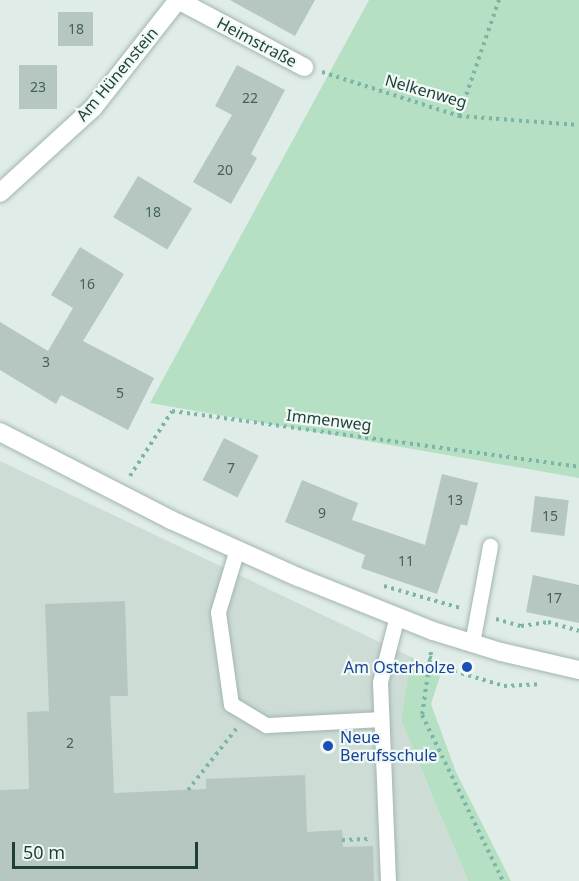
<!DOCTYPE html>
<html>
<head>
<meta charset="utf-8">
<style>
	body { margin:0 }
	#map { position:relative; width:579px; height:881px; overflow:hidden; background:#e0ece7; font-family:"Noto Sans",sans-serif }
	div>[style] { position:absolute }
	.built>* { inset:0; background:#cedcd6 }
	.green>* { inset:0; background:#b6e0c3 }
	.building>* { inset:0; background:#b5c7c0; transform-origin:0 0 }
	.path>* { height:4px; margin-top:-2px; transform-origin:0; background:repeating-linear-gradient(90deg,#7cb4a5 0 3px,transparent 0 7.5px) }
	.roads { filter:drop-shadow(0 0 2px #a2b5af) drop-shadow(0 0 2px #a2b5af) }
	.service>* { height:15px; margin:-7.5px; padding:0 7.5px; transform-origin:7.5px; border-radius:7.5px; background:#fff }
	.minor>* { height:18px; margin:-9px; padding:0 9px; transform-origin:9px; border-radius:9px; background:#fff }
	.tertiary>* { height:18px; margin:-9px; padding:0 9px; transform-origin:9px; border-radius:9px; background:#fff }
	.dots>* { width:16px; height:16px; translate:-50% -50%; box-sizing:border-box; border:3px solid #f0f9f5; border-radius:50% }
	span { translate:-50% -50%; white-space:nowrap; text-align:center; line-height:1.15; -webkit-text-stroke:4.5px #f0f9f5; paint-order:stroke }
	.number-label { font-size:14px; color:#446159 }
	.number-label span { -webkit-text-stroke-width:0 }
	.street-label { font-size:16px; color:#1e3f37 }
	.transit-label { font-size:16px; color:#164399 }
	.right { translate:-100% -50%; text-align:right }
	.left { translate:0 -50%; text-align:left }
	.scale { position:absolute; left:12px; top:842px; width:186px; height:27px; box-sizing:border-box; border:3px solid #1e3f37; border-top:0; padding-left:8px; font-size:18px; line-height:21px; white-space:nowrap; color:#1e3f37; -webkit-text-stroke:4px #f0f9f5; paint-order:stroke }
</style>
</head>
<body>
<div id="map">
	<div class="built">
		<div style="clip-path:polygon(0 461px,411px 657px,401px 720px,468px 881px,0 881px)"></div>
	</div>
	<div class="green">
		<div style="clip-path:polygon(369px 0,579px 0,579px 478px,150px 403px)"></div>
		<div style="clip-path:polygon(411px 657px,441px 673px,431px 704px,456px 772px,511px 881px,468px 881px,401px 720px)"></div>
	</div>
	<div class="building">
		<div style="clip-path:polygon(230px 0,315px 0,295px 36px)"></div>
		<div style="left:58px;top:12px;width:35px;height:34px"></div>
		<div style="left:19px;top:65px;width:38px;height:44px"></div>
		<div style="clip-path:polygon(237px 65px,285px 90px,251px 154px,257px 158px,231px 204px,193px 182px,232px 115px,215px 106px)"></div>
		<div style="left:138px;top:176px;width:63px;height:48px;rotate:31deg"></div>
		<div style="clip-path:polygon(80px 247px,124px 274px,83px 341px,154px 378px,128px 430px,61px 395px,56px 404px,0 370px,0 322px,48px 351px,73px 308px,51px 295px)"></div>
		<div style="left:224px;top:438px;width:39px;height:47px;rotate:27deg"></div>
		<div style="clip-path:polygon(442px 474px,478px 483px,467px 526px,461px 524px,437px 594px,361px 568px,365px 555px,285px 522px,302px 480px,358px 503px,352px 520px,425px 545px)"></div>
		<div style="left:535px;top:496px;width:34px;height:36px;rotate:7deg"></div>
		<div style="clip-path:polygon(533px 575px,579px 585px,579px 623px,526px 612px)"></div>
		<div style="clip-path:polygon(125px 601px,128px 696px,110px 696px,114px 793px,206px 789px,206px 779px,305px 775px,307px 832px,342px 830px,343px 847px,373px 846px,374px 881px,0 881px,0 790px,29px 789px,27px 712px,49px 711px,45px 604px)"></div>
	</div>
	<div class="path">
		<div style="left:322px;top:72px;width:144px;rotate:17.8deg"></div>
		<div style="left:459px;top:116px;width:120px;rotate:4.3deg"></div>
		<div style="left:459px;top:116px;width:123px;rotate:-71deg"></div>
		<div style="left:130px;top:476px;width:77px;rotate:-57.1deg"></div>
		<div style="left:172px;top:411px;width:411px;rotate:7.8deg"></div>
		<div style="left:384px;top:586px;width:79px;rotate:16.1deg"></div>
		<div style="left:496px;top:619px;width:26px;rotate:16deg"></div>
		<div style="left:521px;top:626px;width:27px;rotate:-8deg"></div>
		<div style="left:548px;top:622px;width:32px;rotate:16deg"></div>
		<div style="left:431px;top:652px;width:64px;rotate:98.1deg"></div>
		<div style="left:422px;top:715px;width:185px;rotate:64deg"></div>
		<div style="left:429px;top:657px;width:29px;rotate:29deg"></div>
		<div style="left:454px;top:671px;width:52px;rotate:16.7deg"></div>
		<div style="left:504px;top:686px;width:35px;rotate:-3deg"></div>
		<div style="left:188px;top:790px;width:78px;rotate:-51.8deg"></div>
		<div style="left:342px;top:840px;width:26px;rotate:-2deg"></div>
	</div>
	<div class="roads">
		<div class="service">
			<div style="left:237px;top:549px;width:66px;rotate:106.8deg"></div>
			<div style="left:218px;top:612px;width:93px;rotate:82deg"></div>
			<div style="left:231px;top:704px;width:41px;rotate:31deg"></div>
			<div style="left:266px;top:725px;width:113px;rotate:-3deg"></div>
			<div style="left:472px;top:643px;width:99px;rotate:-79.5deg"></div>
			<div style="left:388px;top:881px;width:199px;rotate:-92.3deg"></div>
			<div style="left:380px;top:682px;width:68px;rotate:-75.6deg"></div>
		</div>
		<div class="minor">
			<div style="left:178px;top:0;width:143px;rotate:28deg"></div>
			<div style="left:0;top:193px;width:126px;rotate:-42.4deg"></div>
			<div style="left:93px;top:108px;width:137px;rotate:-51.8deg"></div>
		</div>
		<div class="tertiary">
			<div style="left:0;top:432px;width:192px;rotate:27.2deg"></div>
			<div style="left:171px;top:520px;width:139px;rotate:24.2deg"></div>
			<div style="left:298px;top:577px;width:145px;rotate:21.8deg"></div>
			<div style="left:433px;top:631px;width:71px;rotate:17.2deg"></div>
			<div style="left:501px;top:652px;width:80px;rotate:13deg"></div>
		</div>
	</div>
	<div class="dots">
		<div style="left:467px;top:667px;background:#1a4fb4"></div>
		<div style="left:328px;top:746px;background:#1a4fb4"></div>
	</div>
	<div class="number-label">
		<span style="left:76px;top:29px">18</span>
		<span style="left:38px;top:87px">23</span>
		<span style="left:250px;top:98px">22</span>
		<span style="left:225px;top:170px">20</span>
		<span style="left:153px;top:212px">18</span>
		<span style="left:87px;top:284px">16</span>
		<span style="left:46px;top:362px">3</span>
		<span style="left:120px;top:393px">5</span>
		<span style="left:231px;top:468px">7</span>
		<span style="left:455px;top:500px">13</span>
		<span style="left:322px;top:513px">9</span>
		<span style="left:550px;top:516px">15</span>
		<span style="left:406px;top:561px">11</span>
		<span style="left:554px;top:598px">17</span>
		<span style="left:70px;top:743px">2</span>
	</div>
	<div class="street-label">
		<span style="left:257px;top:42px;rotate:28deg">Heimstraße</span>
		<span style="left:117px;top:74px;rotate:-50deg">Am Hünenstein</span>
		<span style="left:426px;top:91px;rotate:16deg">Nelkenweg</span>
		<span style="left:329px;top:420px;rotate:7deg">Immenweg</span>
	</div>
	<div class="transit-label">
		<span class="right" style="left:455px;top:667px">Am Osterholze</span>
		<span class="left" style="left:340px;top:746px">Neue<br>Berufsschule</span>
	</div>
	<div class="scale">50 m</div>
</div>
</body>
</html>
